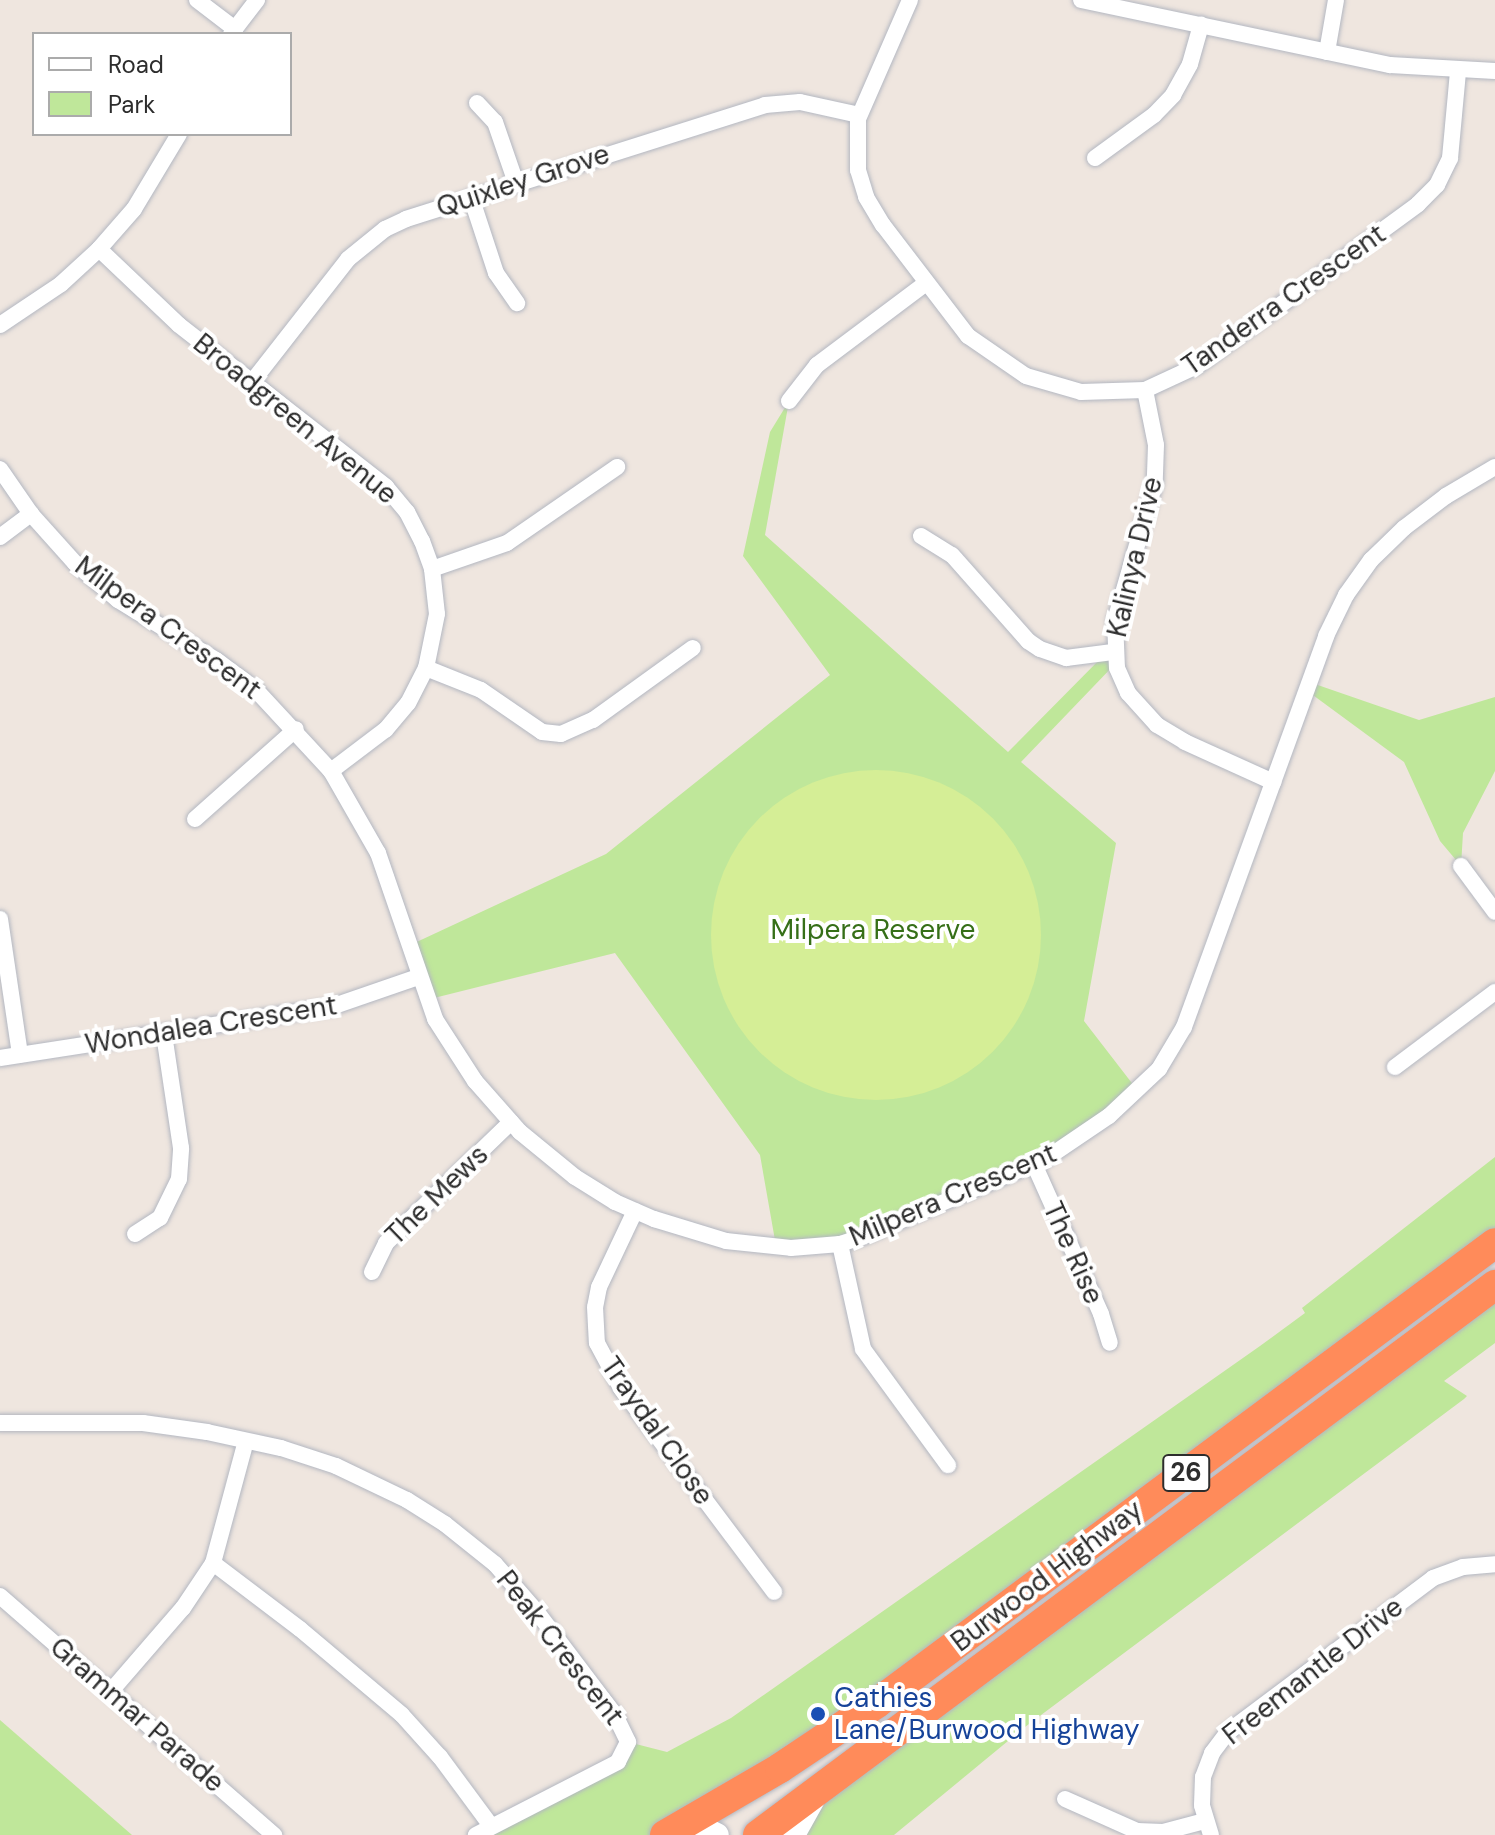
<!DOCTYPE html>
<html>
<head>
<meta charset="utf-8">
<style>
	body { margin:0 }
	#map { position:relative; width:1495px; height:1835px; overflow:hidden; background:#efe6df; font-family:"DM Sans",sans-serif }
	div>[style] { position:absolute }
	.green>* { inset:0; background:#bfe79a }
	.pitch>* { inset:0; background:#d5ee96 }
	.round { border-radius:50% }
	.roads { filter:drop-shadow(0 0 2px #b3b7c1) drop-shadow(0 0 2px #b3b7c1) }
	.street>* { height:16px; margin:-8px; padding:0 8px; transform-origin:8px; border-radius:8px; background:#fff }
	.secondary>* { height:24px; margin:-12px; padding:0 12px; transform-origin:12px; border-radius:12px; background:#fff }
	.highway>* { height:30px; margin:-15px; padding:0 15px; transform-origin:15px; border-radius:15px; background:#ff8b5a }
	.dots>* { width:22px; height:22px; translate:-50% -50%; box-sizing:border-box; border:4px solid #fff; border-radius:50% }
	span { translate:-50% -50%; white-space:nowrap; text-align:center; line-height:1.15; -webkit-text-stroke:8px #fff; paint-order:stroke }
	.shield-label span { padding:2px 6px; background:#fff; border:2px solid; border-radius:6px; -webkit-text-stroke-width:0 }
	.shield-label { font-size:26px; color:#2d2d2d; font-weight:700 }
	.street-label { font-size:28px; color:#2d2d2d }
	.park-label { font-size:28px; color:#366f18 }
	.transit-label { font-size:28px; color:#164399 }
	.left { translate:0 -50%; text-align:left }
	.legend { position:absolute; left:32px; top:32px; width:260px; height:104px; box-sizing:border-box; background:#fff; border:2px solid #ababab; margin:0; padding:10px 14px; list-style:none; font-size:24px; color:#2d2d2d }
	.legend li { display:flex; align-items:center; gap:16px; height:40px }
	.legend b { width:40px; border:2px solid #ababab }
</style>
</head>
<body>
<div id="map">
	<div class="green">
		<div style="clip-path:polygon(789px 401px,765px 535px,1008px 752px,1105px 654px,1116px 663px,1021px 762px,1116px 843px,1084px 1021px,1138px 1091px,1090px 1132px,862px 1237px,776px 1246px,760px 1155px,615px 953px,426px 1000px,408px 946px,606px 854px,830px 675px,743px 556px,770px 432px)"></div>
		<div style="clip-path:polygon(1309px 682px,1419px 720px,1495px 697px,1495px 771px,1463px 833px,1461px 866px,1440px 841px,1404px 762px,1306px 690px)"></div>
		<div style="clip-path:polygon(1495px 1157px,1495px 1243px,941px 1655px,665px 1835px,476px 1835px,616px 1762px,628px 1742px,667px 1752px,731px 1718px,1260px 1346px,1305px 1313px,1302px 1308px)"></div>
		<div style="clip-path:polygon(1495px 1285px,1495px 1343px,1444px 1381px,1467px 1396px,1464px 1399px,1025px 1727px,894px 1835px,793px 1835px,817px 1791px)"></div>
		<div style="clip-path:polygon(0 1720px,132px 1835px,0 1835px)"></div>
	</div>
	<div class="pitch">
		<div class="round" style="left:711px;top:770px;width:330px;height:330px"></div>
	</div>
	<div class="roads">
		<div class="street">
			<div style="left:197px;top:0;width:48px;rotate:37.3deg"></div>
			<div style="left:910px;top:0;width:130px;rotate:113.6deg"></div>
			<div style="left:858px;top:119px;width:51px;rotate:90deg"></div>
			<div style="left:858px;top:170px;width:28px;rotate:73deg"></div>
			<div style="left:866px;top:197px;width:33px;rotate:59deg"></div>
			<div style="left:883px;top:225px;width:140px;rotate:52.6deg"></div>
			<div style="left:968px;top:336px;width:70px;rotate:34.6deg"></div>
			<div style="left:1026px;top:376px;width:57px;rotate:16.2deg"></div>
			<div style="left:1081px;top:392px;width:64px;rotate:-1.8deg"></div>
			<div style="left:1145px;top:390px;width:57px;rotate:-24.8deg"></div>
			<div style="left:1197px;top:366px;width:274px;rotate:-36.2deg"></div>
			<div style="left:1418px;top:204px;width:27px;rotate:-45deg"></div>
			<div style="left:1437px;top:185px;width:30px;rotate:-64deg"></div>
			<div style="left:1450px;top:158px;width:86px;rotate:-84.7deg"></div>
			<div style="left:1081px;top:0;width:316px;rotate:11.9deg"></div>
			<div style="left:1390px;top:65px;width:105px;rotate:3.3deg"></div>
			<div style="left:231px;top:34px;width:43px;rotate:-52.6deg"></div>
			<div style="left:1327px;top:52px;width:53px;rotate:-80.2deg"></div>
			<div style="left:477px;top:103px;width:26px;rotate:47deg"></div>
			<div style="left:495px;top:122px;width:65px;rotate:71deg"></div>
			<div style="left:1095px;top:158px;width:73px;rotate:-36.1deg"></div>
			<div style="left:1154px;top:115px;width:28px;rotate:-46deg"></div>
			<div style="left:1173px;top:95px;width:35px;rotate:-61deg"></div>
			<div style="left:1190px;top:64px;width:41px;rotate:-74.2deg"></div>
			<div style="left:471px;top:197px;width:80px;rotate:71.8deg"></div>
			<div style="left:496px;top:273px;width:37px;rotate:55deg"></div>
			<div style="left:99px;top:249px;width:110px;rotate:43.5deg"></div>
			<div style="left:179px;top:325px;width:263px;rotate:38deg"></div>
			<div style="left:386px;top:487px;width:33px;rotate:50deg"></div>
			<div style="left:407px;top:512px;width:33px;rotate:63deg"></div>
			<div style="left:422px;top:541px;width:30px;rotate:70deg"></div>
			<div style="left:432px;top:569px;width:45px;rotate:83.7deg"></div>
			<div style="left:437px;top:614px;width:55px;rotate:101.5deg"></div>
			<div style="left:426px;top:668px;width:39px;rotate:117deg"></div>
			<div style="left:408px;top:703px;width:35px;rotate:130deg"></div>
			<div style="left:385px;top:730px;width:68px;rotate:142.8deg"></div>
			<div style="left:0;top:325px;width:73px;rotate:-33.9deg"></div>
			<div style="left:61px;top:284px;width:52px;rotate:-42.6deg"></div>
			<div style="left:99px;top:249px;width:53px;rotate:-48.8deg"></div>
			<div style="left:134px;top:209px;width:87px;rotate:-59deg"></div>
			<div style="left:252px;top:382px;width:156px;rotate:-52deg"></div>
			<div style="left:348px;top:259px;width:48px;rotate:-39deg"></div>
			<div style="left:385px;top:229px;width:23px;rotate:-25deg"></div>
			<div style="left:406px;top:219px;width:377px;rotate:-17.6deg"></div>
			<div style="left:765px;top:105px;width:35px;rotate:-5deg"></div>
			<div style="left:800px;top:102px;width:60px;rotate:12.4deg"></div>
			<div style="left:1145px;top:390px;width:56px;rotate:78.7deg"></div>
			<div style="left:1156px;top:445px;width:38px;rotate:92deg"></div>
			<div style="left:1155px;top:483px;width:144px;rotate:106.2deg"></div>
			<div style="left:1115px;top:621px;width:47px;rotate:87.6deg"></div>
			<div style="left:1117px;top:668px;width:27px;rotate:66deg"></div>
			<div style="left:1128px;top:693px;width:43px;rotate:47.8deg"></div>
			<div style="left:1157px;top:725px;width:33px;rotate:31deg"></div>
			<div style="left:1185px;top:742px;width:97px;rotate:24.4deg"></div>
			<div style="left:789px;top:401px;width:46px;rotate:-52.1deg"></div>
			<div style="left:817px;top:365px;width:135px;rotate:-36.9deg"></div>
			<div style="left:0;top:469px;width:55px;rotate:55.4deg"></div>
			<div style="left:31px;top:514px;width:66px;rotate:48.1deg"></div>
			<div style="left:75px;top:563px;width:57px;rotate:40.7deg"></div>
			<div style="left:118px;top:600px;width:115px;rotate:31.5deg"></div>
			<div style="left:216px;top:660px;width:50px;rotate:36.9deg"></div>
			<div style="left:256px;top:690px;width:110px;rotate:47.2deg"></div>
			<div style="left:331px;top:771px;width:95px;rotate:60.2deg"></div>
			<div style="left:378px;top:853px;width:176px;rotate:71deg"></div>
			<div style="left:435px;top:1019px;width:74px;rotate:57.2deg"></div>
			<div style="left:475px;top:1081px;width:68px;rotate:48.6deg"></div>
			<div style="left:520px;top:1132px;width:71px;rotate:39.3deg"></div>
			<div style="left:575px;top:1177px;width:47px;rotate:32deg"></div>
			<div style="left:615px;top:1202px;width:43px;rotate:23.6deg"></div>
			<div style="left:654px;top:1219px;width:75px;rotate:17deg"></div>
			<div style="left:726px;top:1241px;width:65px;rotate:6.1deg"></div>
			<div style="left:791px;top:1248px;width:49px;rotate:-4.7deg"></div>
			<div style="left:840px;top:1244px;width:23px;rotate:-18deg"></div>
			<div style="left:862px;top:1237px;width:201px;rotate:-23.1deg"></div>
			<div style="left:1047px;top:1158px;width:75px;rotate:-34.1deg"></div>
			<div style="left:1109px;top:1116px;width:69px;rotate:-43.2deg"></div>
			<div style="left:1159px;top:1069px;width:49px;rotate:-59.2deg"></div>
			<div style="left:1184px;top:1027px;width:416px;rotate:-70deg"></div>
			<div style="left:1326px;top:636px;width:46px;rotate:-64deg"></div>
			<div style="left:1346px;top:595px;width:43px;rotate:-54.5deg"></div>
			<div style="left:1371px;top:560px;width:46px;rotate:-44.1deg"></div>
			<div style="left:1404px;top:528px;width:53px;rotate:-37.3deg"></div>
			<div style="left:1446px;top:496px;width:57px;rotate:-30.6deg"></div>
			<div style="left:921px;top:536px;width:36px;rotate:32deg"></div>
			<div style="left:952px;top:555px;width:115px;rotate:48.5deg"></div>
			<div style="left:1028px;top:641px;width:14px;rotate:34deg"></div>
			<div style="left:1040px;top:649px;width:28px;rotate:19deg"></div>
			<div style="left:1066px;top:658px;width:47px;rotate:-7.3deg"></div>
			<div style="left:0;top:537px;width:39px;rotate:-37deg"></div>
			<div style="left:432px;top:569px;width:79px;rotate:-19.1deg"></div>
			<div style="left:507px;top:543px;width:134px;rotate:-34.6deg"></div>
			<div style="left:426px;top:668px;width:59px;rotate:21.8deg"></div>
			<div style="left:481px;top:690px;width:74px;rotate:34.5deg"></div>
			<div style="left:542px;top:732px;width:19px;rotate:6deg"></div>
			<div style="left:561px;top:734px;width:35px;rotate:-24deg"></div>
			<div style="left:593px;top:720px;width:123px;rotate:-35.8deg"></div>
			<div style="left:195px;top:819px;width:135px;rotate:-41.7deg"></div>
			<div style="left:1461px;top:866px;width:57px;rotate:53.5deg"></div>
			<div style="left:0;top:919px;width:137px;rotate:81.6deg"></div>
			<div style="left:0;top:1058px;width:338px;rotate:-8.8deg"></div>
			<div style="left:334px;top:1006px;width:89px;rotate:-19deg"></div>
			<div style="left:1395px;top:1067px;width:125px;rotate:-36.9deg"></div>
			<div style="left:1034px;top:1164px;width:164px;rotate:65.9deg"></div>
			<div style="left:1101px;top:1314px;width:30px;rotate:73deg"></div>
			<div style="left:635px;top:1211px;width:84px;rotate:115.3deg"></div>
			<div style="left:599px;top:1287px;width:20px;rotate:101deg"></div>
			<div style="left:595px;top:1307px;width:36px;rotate:87deg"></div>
			<div style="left:597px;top:1343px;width:51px;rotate:61.9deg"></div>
			<div style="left:621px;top:1388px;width:255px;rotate:53.1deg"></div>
			<div style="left:135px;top:1234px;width:30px;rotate:-33deg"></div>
			<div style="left:160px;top:1218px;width:43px;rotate:-64deg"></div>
			<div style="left:179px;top:1179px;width:31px;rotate:-86deg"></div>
			<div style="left:181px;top:1148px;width:115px;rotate:-98.5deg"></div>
			<div style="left:840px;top:1244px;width:107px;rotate:77.6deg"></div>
			<div style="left:863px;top:1349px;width:144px;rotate:53.8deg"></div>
			<div style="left:372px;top:1272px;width:32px;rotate:-64deg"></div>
			<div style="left:386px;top:1243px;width:174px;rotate:-44.1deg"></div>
			<div style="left:0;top:1423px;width:143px"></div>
			<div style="left:143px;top:1423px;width:65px;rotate:8deg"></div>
			<div style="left:207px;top:1432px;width:76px;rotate:12.2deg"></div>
			<div style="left:281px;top:1448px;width:58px;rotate:18.1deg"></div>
			<div style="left:336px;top:1466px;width:79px;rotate:25.6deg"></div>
			<div style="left:407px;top:1500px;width:45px;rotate:32.3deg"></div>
			<div style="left:445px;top:1524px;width:64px;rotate:38.7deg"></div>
			<div style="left:495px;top:1564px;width:64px;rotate:48.8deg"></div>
			<div style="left:537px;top:1612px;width:129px;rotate:52.9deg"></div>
			<div style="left:615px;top:1715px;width:30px;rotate:64deg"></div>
			<div style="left:628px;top:1742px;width:22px;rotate:117deg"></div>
			<div style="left:618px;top:1762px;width:160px;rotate:152.8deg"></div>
			<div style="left:213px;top:1563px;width:109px;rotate:37.2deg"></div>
			<div style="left:300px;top:1629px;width:133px;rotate:40.1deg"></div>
			<div style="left:402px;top:1715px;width:57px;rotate:47.9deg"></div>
			<div style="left:440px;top:1757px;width:86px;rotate:53.5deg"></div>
			<div style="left:0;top:1596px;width:364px;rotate:41.1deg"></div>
			<div style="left:111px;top:1691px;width:110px;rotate:-49.1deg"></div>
			<div style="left:183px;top:1608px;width:54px;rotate:-56.3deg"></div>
			<div style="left:213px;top:1563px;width:126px;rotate:-74.9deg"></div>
			<div style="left:1065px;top:1799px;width:79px;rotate:24deg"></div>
			<div style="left:1137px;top:1831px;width:26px;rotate:2deg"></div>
			<div style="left:1163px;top:1832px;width:43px;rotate:-14.7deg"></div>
			<div style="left:1211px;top:1835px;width:31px;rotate:-107deg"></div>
			<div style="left:1202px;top:1805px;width:28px;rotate:-88deg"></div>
			<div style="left:1203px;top:1777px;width:26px;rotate:-69deg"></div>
			<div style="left:1212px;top:1753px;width:26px;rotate:-53deg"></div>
			<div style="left:1228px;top:1732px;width:256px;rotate:-36.9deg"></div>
			<div style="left:1433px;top:1578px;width:32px;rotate:-20deg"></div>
			<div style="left:1463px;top:1567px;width:32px;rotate:-5deg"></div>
		</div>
		<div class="secondary">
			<div style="left:688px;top:1821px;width:32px;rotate:26deg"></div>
			<div style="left:793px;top:1835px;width:49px;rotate:-60.8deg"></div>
		</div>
		<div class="highway">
			<div style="left:665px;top:1835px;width:133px;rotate:-30.2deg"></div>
			<div style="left:780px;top:1768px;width:117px;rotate:-33.8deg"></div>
			<div style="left:877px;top:1703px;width:770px;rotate:-36.66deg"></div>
			<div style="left:758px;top:1835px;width:920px;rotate:-36.73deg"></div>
		</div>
	</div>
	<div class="dots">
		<div style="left:818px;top:1714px;background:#1a4fb4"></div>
	</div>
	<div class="shield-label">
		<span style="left:1186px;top:1473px">26</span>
	</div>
	<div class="street-label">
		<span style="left:523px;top:181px;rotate:-18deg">Quixley Grove</span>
		<span style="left:1284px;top:300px;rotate:-35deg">Tanderra Crescent</span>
		<span style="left:295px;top:419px;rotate:39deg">Broadgreen Avenue</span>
		<span style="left:1135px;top:557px;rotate:-77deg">Kalinya Drive</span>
		<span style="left:168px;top:628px;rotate:36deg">Milpera Crescent</span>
		<span style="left:211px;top:1025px;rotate:-9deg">Wondalea Crescent</span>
		<span style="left:437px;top:1195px;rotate:-44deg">The Mews</span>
		<span style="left:953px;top:1195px;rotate:-23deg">Milpera Crescent</span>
		<span style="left:1073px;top:1253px;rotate:66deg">The Rise</span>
		<span style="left:657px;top:1431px;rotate:55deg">Traydal Close</span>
		<span style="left:1047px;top:1576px;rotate:-37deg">Burwood Highway</span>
		<span style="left:560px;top:1648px;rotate:52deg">Peak Crescent</span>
		<span style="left:1313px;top:1671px;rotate:-38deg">Freemantle Drive</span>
		<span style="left:137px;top:1715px;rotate:41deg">Grammar Parade</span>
	</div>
	<div class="park-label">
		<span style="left:873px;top:930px">Milpera Reserve</span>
	</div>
	<div class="transit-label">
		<span class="left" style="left:834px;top:1714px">Cathies<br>Lane/Burwood Highway</span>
	</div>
	<ul class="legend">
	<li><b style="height:10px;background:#fff"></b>Road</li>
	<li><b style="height:22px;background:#bfe79a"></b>Park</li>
	</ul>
</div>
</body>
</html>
